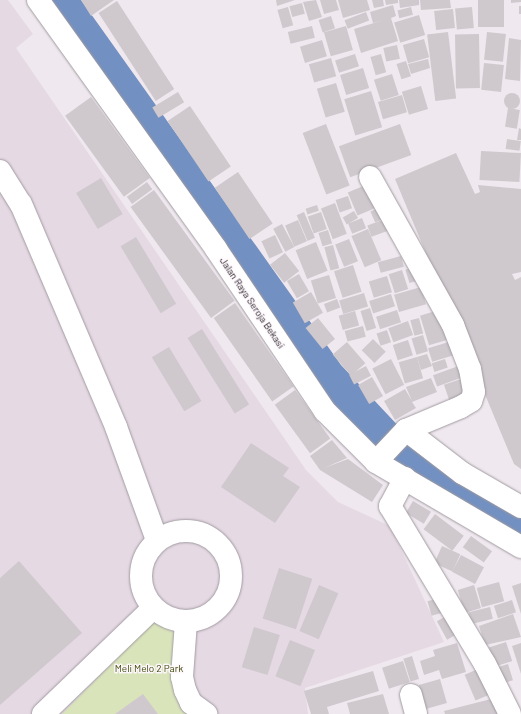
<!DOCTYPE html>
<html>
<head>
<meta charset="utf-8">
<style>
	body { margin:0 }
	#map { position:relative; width:521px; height:714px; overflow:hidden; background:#efe9ef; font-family:Barlow,sans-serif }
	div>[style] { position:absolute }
	.built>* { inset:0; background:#e5d9e4 }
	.green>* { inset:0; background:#d9e4bb }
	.water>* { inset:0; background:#7290c1 }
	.building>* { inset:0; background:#cfc9ce; transform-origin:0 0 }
	.round { border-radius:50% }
	.roads { filter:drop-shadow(0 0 1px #a19ba0) drop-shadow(0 0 1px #a19ba0) }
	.minor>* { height:22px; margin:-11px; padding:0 11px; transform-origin:11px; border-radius:11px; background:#fff }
	.minor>.ring { margin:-11px; padding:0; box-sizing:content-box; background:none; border:22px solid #fff; border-radius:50% }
	span { translate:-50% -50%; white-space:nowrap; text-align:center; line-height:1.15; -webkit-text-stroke:3px #fdf7fc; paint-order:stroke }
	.street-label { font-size:10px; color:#1d1b1d }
	.park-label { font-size:10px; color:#394500 }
</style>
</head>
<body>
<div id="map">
	<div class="built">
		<div style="clip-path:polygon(0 0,8px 0,33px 34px,16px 48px,306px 470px,338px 502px,390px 526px,444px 642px,305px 688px,308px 714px,0 714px)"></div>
	</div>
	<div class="green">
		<div style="clip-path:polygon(154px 621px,178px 635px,198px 714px,62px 714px)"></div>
	</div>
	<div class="water">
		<div style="clip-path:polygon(39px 0,81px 0,341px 365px,404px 432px,521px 507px,521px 548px,376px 462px,325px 411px)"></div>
	</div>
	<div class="building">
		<div style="clip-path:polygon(81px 0,114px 0,91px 16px)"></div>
		<div style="clip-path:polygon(276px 0,295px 0,277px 6px)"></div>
		<div style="clip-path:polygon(316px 0,322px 17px,309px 21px,303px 2px)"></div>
		<div style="clip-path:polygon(320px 0,336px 0,339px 10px,324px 14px)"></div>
		<div style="clip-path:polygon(338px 0,367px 0,370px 10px,343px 18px)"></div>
		<div style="clip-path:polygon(372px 0,383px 0,384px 6px,374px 8px)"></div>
		<div style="clip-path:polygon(385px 0,398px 0,398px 3px,386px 5px)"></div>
		<div style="clip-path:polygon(399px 0,419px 0,419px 5px,400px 8px)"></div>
		<div style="clip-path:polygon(420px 0,450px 0,451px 8px,421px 10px)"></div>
		<div style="left:478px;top:0;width:26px;height:27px"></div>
		<div style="clip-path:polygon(511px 0,521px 0,521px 2px,511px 3px)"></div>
		<div style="left:117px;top:1px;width:105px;height:22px;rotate:57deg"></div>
		<div style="left:302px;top:3px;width:11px;height:13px;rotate:75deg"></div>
		<div style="clip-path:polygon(393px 5px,396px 16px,391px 18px,398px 41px,361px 53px,354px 29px,384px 20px,373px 23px,370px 12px)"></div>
		<div style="left:519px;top:6px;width:2px;height:8px"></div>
		<div style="left:288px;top:7px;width:19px;height:11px;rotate:74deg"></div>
		<div style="left:411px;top:7px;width:8px;height:14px;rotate:76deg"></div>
		<div style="left:472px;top:7px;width:21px;height:17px;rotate:85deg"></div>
		<div style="left:453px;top:9px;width:19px;height:19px;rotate:84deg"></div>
		<div style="left:366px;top:12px;width:9px;height:23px;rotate:69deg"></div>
		<div style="left:419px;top:15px;width:21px;height:26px;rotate:73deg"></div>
		<div style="left:331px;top:16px;width:13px;height:13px;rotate:72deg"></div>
		<div style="left:312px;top:26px;width:12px;height:25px;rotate:76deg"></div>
		<div style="left:346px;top:26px;width:25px;height:23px;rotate:74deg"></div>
		<div style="left:448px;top:32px;width:67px;height:21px;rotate:83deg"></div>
		<div style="left:487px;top:32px;width:19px;height:28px;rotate:6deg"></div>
		<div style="left:479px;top:34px;width:54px;height:24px;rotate:89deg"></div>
		<div style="clip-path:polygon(509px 38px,521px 40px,520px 81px,505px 79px)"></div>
		<div style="left:424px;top:39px;width:19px;height:22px;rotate:74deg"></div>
		<div style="left:322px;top:40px;width:17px;height:23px;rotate:73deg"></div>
		<div style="left:397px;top:45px;width:14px;height:14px;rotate:78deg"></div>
		<div style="left:355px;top:54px;width:13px;height:21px;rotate:72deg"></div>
		<div style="left:381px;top:54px;width:19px;height:11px;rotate:74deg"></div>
		<div style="left:331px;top:58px;width:19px;height:23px;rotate:74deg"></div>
		<div style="clip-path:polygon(428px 59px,430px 68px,411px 74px,408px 64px)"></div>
		<div style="left:406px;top:61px;width:16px;height:10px;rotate:72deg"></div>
		<div style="left:484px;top:63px;width:20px;height:27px;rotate:6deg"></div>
		<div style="left:363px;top:68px;width:21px;height:24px;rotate:73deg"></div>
		<div style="left:392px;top:74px;width:22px;height:19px;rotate:72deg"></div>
		<div style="left:336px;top:83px;width:30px;height:20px;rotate:73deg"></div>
		<div style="left:421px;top:86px;width:24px;height:20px;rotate:73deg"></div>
		<div style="left:371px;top:91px;width:38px;height:28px;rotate:73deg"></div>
		<div style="left:178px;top:92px;width:12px;height:30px;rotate:59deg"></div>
		<div class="round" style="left:504px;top:93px;width:16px;height:16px"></div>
		<div style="left:402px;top:95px;width:18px;height:25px;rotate:74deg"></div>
		<div style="left:91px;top:97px;width:100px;height:32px;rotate:54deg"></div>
		<div style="left:190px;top:106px;width:73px;height:27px;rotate:56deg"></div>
		<div style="left:508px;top:108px;width:12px;height:19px;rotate:9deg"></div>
		<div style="left:326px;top:124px;width:66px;height:25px;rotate:69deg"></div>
		<div style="left:400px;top:124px;width:33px;height:65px;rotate:70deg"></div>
		<div style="clip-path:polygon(519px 128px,521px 129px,521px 140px,517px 140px)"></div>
		<div style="left:507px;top:139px;width:14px;height:10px;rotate:8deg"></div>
		<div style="left:481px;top:151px;width:40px;height:29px;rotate:3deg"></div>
		<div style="clip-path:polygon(456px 153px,475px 194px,480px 192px,478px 185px,521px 189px,521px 272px,512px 274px,515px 280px,521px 277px,521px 469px,514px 464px,395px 179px)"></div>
		<div style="left:238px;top:172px;width:62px;height:28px;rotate:56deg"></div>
		<div style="left:101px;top:178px;width:42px;height:29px;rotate:59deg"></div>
		<div style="left:147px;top:182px;width:9px;height:25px;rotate:54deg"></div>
		<div style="left:368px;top:184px;width:25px;height:22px;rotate:67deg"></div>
		<div style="left:154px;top:190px;width:137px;height:29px;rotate:54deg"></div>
		<div style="left:348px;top:196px;width:13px;height:13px;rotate:72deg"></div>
		<div style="left:335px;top:203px;width:33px;height:15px;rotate:69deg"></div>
		<div style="left:317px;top:205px;width:6px;height:12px;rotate:72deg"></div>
		<div style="left:385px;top:205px;width:12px;height:16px;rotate:66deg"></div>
		<div style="left:354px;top:211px;width:8px;height:13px;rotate:60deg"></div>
		<div style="left:304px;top:212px;width:28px;height:8px;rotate:67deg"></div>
		<div style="left:321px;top:212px;width:18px;height:14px;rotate:71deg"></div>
		<div style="left:362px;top:218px;width:11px;height:15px;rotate:68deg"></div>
		<div style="left:388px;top:218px;width:12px;height:22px;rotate:70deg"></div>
		<div style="left:298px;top:220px;width:23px;height:14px;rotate:67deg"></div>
		<div style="left:282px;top:224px;width:26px;height:10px;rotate:62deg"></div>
		<div style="left:368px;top:229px;width:34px;height:18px;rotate:67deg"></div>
		<div style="left:328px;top:230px;width:14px;height:10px;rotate:73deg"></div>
		<div style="left:275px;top:235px;width:19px;height:15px;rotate:65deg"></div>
		<div style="left:136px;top:237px;width:78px;height:18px;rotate:59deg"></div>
		<div style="left:349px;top:239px;width:24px;height:15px;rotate:68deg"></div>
		<div style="left:316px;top:242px;width:31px;height:22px;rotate:68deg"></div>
		<div style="left:333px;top:245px;width:24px;height:9px;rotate:75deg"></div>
		<div style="left:285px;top:253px;width:23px;height:19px;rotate:52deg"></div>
		<div style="left:401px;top:256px;width:11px;height:24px;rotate:75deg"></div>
		<div style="left:353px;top:265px;width:28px;height:20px;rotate:72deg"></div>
		<div style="left:414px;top:267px;width:14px;height:9px;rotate:73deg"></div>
		<div style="left:402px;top:270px;width:20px;height:14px;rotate:72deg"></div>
		<div style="left:299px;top:274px;width:20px;height:14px;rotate:60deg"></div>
		<div style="left:329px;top:275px;width:24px;height:19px;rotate:73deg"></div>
		<div style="left:387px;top:276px;width:17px;height:19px;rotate:73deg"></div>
		<div style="left:421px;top:287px;width:18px;height:28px;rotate:74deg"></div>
		<div style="left:311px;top:292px;width:24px;height:21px;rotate:60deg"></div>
		<div style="left:364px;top:293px;width:14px;height:26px;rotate:73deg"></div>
		<div style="left:391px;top:294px;width:13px;height:23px;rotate:72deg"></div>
		<div style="left:337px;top:299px;width:9px;height:14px;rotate:69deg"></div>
		<div style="left:235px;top:303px;width:102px;height:26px;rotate:55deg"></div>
		<div style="left:370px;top:308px;width:21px;height:10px;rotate:73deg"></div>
		<div style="left:442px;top:309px;width:31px;height:23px;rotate:73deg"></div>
		<div style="left:397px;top:310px;width:13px;height:22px;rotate:72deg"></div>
		<div style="left:355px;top:311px;width:15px;height:17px;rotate:74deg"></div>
		<div style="left:318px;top:318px;width:27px;height:16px;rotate:51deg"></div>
		<div style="left:419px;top:318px;width:16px;height:9px;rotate:75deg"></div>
		<div style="left:408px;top:321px;width:15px;height:21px;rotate:70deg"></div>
		<div style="left:363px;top:326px;width:11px;height:19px;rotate:75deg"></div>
		<div style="left:202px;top:329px;width:89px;height:17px;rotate:58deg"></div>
		<div style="left:387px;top:330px;width:13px;height:11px;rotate:72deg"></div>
		<div style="left:423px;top:335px;width:17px;height:12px;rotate:73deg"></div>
		<div style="left:373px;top:339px;width:18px;height:16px;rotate:45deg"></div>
		<div style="left:408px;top:340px;width:16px;height:16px;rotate:72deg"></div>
		<div style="left:452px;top:341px;width:14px;height:25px;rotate:73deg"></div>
		<div style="left:347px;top:342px;width:28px;height:19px;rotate:49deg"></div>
		<div style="left:169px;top:347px;width:63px;height:20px;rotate:59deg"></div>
		<div style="clip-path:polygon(427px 354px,432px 366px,421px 370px,417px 357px)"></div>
		<div style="left:417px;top:357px;width:22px;height:19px;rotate:74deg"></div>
		<div style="left:391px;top:359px;width:29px;height:21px;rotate:63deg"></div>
		<div style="left:445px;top:359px;width:9px;height:14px;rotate:72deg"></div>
		<div style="left:464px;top:364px;width:12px;height:33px;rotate:70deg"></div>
		<div style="left:366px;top:366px;width:11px;height:19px;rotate:63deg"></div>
		<div style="left:372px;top:377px;width:22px;height:16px;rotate:60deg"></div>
		<div style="clip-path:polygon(431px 378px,437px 392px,412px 402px,416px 408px,395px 420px,384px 401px,405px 389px,412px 401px,406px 387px)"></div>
		<div style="left:461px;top:379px;width:18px;height:18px;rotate:71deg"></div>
		<div style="left:295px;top:390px;width:60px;height:25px;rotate:54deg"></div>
		<div style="clip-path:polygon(332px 440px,347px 458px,324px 468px,348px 459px,383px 485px,372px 502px,320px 470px,310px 456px)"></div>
		<div style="clip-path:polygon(251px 443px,289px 468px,283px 476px,300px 487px,275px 523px,221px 487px)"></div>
		<div style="left:413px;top:501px;width:21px;height:14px;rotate:31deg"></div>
		<div style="left:435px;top:514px;width:36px;height:19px;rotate:37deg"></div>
		<div style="left:471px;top:536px;width:26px;height:14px;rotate:36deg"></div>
		<div style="left:442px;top:546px;width:20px;height:19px;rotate:24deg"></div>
		<div style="left:461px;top:555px;width:26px;height:19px;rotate:28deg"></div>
		<div style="clip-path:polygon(19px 561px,82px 633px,0 705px,0 578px)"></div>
		<div style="left:279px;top:568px;width:35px;height:53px;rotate:18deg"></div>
		<div style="left:499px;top:582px;width:20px;height:23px;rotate:75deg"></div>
		<div style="clip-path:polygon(521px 583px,521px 614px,512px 586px)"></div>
		<div style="left:319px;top:585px;width:21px;height:50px;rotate:23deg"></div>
		<div style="left:474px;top:585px;width:24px;height:17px;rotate:73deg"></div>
		<div style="left:439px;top:598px;width:15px;height:12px;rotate:74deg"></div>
		<div style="left:512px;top:600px;width:13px;height:19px;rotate:72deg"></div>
		<div style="left:490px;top:607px;width:12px;height:22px;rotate:76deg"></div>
		<div style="left:450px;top:614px;width:21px;height:15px;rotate:61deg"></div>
		<div style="clip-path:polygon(513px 614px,521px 637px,485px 645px,479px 626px)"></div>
		<div style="left:254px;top:627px;width:27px;height:42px;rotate:17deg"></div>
		<div style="left:290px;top:640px;width:27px;height:39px;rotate:22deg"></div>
		<div style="left:506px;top:642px;width:20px;height:18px;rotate:72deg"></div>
		<div style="clip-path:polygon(457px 643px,466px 672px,442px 679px,439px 670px,424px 675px,420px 661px,435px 656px,433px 650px)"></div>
		<div style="clip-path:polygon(521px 643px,521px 674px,512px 646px)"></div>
		<div style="left:412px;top:656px;width:24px;height:9px;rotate:73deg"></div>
		<div style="left:403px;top:661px;width:22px;height:22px;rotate:72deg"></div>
		<div style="left:508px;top:664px;width:17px;height:16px;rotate:73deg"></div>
		<div style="left:483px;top:667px;width:28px;height:20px;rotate:67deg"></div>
		<div style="clip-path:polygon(373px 671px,379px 691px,327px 707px,322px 690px,329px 714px,311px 714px,304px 691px)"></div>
		<div style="left:440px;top:679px;width:25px;height:22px;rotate:74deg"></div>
		<div style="clip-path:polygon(143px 694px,158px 714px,115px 714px)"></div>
		<div style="clip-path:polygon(383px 694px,389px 714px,350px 714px,347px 703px)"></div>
		<div style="clip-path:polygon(499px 697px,503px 714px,445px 714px,444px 711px)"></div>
	</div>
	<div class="roads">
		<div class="minor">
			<div style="left:38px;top:0;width:306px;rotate:54.4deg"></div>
			<div style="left:216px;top:249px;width:195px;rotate:56.1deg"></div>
			<div style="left:325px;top:411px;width:72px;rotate:45deg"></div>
			<div style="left:376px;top:462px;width:168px;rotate:30.4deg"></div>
			<div style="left:0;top:171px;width:39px;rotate:58deg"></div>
			<div style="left:21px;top:204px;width:242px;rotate:66.9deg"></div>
			<div style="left:116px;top:427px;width:120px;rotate:70.1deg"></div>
			<div style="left:370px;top:177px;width:170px;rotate:60.7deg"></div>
			<div style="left:453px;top:325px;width:47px;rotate:68.9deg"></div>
			<div style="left:470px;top:369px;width:23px;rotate:80deg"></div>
			<div style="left:474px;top:392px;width:9px;rotate:108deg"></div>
			<div style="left:471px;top:401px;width:12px;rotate:149deg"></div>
			<div style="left:461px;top:407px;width:60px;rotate:157.3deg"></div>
			<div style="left:406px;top:430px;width:44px;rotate:133.2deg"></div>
			<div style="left:406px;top:430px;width:71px;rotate:37.5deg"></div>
			<div style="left:462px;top:473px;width:68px;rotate:30deg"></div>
			<div style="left:405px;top:478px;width:32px;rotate:118deg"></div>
			<div style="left:390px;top:506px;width:184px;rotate:59deg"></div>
			<div style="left:485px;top:664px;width:56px;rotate:63.4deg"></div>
			<div class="ring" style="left:141px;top:531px;width:68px;height:68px"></div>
			<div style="left:186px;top:622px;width:55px;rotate:94.2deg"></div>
			<div style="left:182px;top:677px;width:13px;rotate:77deg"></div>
			<div style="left:185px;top:690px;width:14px;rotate:65deg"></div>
			<div style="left:191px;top:703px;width:19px;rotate:36deg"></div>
			<div style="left:411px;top:695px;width:20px;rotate:75deg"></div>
			<div style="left:43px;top:714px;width:153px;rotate:-43.9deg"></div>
		</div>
	</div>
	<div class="street-label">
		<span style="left:252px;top:303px;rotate:56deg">Jalan Raya Seroja Bekasi</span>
	</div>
	<div class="park-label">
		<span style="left:149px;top:669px">Meli Melo 2 Park</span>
	</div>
</div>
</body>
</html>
